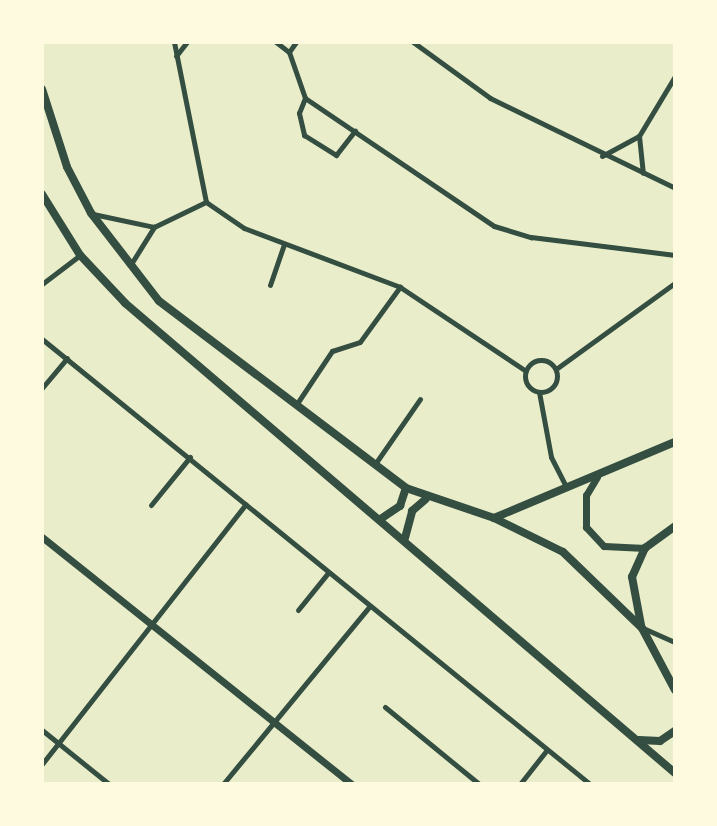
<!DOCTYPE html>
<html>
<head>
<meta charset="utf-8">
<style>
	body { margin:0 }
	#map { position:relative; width:717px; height:826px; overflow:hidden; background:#e9edc9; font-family:Signika,sans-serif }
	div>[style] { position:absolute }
	.pedestrian>* { height:4.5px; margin:-2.25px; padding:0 2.25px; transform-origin:2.25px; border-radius:2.25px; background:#344e41 }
	.minor>* { height:5px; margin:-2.5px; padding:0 2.5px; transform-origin:2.5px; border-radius:2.5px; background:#344e41 }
	.minor>.ring { margin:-2.5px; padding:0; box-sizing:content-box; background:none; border:5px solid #344e41; border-radius:50% }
	.tertiary>* { height:7px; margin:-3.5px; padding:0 3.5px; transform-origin:3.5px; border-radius:3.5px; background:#344e41 }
	.secondary>* { height:8px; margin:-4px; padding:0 4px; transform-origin:4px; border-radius:4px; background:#344e41 }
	span { translate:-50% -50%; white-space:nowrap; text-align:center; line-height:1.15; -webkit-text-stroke:7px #fefae0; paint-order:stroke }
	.frame { position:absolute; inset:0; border:44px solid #fefae0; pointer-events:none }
</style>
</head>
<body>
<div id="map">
	<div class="pedestrian">
		<div style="left:360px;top:342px;width:68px;rotate:-54deg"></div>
	</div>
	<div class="minor">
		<div style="left:174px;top:42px;width:163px;rotate:78.7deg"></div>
		<div style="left:206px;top:202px;width:46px;rotate:34.4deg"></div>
		<div style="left:244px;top:228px;width:167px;rotate:20.7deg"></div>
		<div style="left:400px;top:287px;width:151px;rotate:33.7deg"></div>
		<div style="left:276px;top:42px;width:16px;rotate:38deg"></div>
		<div style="left:296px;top:42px;width:12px;rotate:125deg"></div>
		<div style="left:289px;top:52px;width:49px;rotate:70.8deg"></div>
		<div style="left:305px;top:98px;width:228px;rotate:34.1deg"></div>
		<div style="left:494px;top:226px;width:39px;rotate:17deg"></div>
		<div style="left:531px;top:237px;width:145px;rotate:7.1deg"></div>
		<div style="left:413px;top:42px;width:95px;rotate:36deg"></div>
		<div style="left:490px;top:98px;width:206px;rotate:25.9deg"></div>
		<div style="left:176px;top:56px;width:18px;rotate:-52deg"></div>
		<div style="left:305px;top:98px;width:16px;rotate:112deg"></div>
		<div style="left:299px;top:113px;width:23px;rotate:77deg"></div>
		<div style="left:304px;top:135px;width:38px;rotate:32deg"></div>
		<div style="left:336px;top:155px;width:31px;rotate:-52deg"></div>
		<div style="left:639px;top:136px;width:37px;rotate:84deg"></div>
		<div style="left:602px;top:156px;width:42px;rotate:-28.4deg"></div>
		<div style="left:639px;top:136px;width:70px;rotate:-59deg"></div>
		<div style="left:93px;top:214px;width:62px;rotate:12deg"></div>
		<div style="left:131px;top:264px;width:44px;rotate:-58.1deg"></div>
		<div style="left:154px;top:227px;width:58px;rotate:-25.7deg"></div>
		<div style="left:42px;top:284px;width:48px;rotate:-37.3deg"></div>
		<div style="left:270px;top:285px;width:43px;rotate:-71.1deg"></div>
		<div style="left:42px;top:339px;width:706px;rotate:39.08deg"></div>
		<div class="ring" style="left:525px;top:360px;width:27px;height:27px"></div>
		<div style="left:556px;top:369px;width:147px;rotate:-35.9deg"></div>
		<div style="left:42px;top:388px;width:39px;rotate:-50deg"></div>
		<div style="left:539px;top:392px;width:66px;rotate:79.5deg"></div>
		<div style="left:551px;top:457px;width:34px;rotate:63deg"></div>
		<div style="left:296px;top:405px;width:65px;rotate:-56.3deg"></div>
		<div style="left:332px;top:351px;width:29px;rotate:-18deg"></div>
		<div style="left:375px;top:464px;width:79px;rotate:-55.3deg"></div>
		<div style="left:151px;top:505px;width:62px;rotate:-50.9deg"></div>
		<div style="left:298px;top:610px;width:48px;rotate:-51deg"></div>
		<div style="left:643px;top:628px;width:35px;rotate:24deg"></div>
		<div style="left:385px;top:707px;width:122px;rotate:39.3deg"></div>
		<div style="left:42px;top:730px;width:86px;rotate:38.9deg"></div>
		<div style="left:42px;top:764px;width:330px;rotate:-51.9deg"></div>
		<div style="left:223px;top:784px;width:229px;rotate:-50.5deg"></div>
		<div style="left:520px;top:784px;width:42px;rotate:-51.8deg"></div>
	</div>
	<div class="tertiary">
		<div style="left:597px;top:477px;width:21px;rotate:121deg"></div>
		<div style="left:586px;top:495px;width:32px;rotate:90deg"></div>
		<div style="left:586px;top:527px;width:26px;rotate:47deg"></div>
		<div style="left:604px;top:546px;width:41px;rotate:2.8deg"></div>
		<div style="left:42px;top:537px;width:396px;rotate:38.6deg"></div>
	</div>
	<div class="secondary">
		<div style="left:42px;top:89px;width:82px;rotate:72.2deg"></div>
		<div style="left:67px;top:167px;width:52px;rotate:62.4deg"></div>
		<div style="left:91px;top:213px;width:111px;rotate:52.3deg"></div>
		<div style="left:159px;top:301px;width:310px;rotate:37.1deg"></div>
		<div style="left:406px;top:488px;width:93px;rotate:18.8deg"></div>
		<div style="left:494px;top:518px;width:77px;rotate:26.2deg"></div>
		<div style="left:563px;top:552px;width:110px;rotate:43.9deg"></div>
		<div style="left:642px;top:628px;width:70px;rotate:62deg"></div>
		<div style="left:42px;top:194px;width:72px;rotate:58.1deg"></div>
		<div style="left:80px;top:255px;width:66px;rotate:46.8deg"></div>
		<div style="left:125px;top:303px;width:723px;rotate:40.52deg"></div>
		<div style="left:382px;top:518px;width:22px;rotate:-34deg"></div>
		<div style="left:400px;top:506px;width:19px;rotate:-72deg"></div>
		<div style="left:494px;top:518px;width:196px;rotate:-22.8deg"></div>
		<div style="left:405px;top:538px;width:28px;rotate:-75deg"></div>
		<div style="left:412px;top:511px;width:18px;rotate:-41deg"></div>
		<div style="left:641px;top:625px;width:49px;rotate:-100.6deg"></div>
		<div style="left:632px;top:577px;width:32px;rotate:-66deg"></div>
		<div style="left:645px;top:548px;width:37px;rotate:-36deg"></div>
		<div style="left:639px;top:740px;width:21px;rotate:3deg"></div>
		<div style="left:660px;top:741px;width:18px;rotate:-34deg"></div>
	</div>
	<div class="frame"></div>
</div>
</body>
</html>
